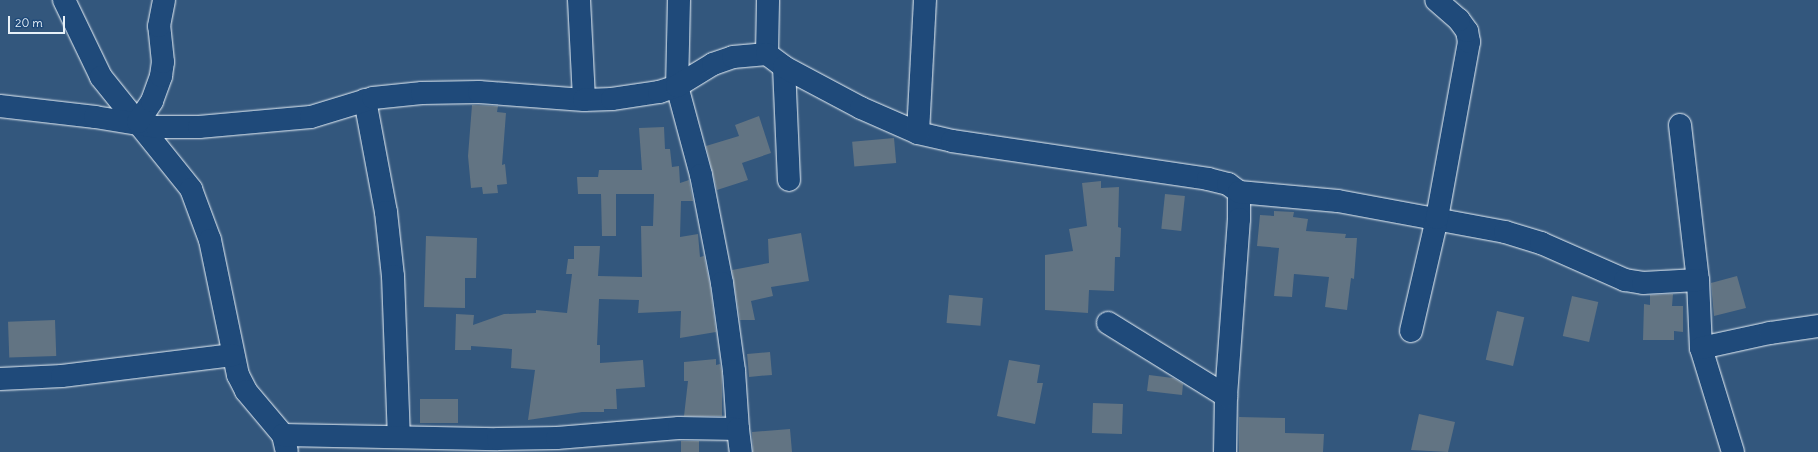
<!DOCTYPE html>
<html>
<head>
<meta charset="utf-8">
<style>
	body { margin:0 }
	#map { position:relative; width:1818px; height:452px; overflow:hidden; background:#33577d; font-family:Delius,sans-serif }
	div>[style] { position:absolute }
	.building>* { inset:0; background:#627483; transform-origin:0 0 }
	.roads { filter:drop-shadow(0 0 1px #e8f1f8) drop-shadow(0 0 1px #e8f1f8) }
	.street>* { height:22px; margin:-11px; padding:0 11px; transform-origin:11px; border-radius:11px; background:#1f4a7a }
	span { translate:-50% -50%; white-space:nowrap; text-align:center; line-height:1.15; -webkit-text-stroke:3.5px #1f4a7a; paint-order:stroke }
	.scale { position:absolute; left:8px; top:16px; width:57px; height:18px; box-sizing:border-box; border:2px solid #e8f1f8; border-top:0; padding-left:5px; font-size:12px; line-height:14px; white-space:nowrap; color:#e8f1f8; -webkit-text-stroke:3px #1f4a7a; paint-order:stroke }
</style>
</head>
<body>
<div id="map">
	<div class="building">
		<div style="clip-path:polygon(472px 105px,498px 106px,497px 112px,506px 113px,502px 165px,505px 164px,507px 184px,497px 185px,498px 193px,483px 194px,482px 187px,471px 188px,468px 156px)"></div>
		<div style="clip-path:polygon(759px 116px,771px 153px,742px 163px,748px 180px,717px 190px,706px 146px,739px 136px,735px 125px)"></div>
		<div style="clip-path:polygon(664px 127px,665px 149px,670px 149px,672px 167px,679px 166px,680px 183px,689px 180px,693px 201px,681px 201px,680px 237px,698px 234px,700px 257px,704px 256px,710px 285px,716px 332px,680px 338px,681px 311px,638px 313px,639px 300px,599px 299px,597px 345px,600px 345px,600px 363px,643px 360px,645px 387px,616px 389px,617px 409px,604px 409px,604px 412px,582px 412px,528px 420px,535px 370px,511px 368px,512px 349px,471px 346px,471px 350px,455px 350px,456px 314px,474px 315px,473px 325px,504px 314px,536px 313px,536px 310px,567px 313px,572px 274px,566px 274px,568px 259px,574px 259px,574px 246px,600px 246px,598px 276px,642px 277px,641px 226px,653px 226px,654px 194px,616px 194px,616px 236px,602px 236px,601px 194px,578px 194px,577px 177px,598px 177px,599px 170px,642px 170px,639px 128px)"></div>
		<div style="left:894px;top:138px;width:25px;height:42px;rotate:85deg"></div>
		<div style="clip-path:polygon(1101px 181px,1101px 188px,1119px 187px,1118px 227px,1121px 228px,1120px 257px,1115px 257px,1114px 291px,1089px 290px,1088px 313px,1045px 310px,1045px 255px,1073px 251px,1069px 229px,1087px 226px,1082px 183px)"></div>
		<div style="left:1165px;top:194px;width:20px;height:35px;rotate:6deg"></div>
		<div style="clip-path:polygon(1274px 211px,1294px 212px,1293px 217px,1308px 219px,1306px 231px,1346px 234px,1345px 238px,1357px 238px,1354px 279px,1351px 278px,1347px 310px,1325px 307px,1329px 277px,1294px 274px,1292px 297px,1274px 296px,1279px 248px,1257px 246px,1260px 215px,1274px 216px)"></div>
		<div style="clip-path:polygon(801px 233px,809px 281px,771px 287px,773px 296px,751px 301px,755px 320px,740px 320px,732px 270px,769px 263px,768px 239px)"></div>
		<div style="clip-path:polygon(426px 236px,477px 238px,476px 278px,465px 278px,465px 308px,424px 307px)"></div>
		<div style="clip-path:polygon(1737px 276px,1746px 308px,1714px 316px,1711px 283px)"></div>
		<div style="clip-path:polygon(1673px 294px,1672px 306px,1683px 306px,1683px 332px,1674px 331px,1674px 340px,1643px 340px,1644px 304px,1650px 305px,1650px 295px)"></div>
		<div style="left:949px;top:295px;width:34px;height:28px;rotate:5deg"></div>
		<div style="left:1572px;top:296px;width:27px;height:41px;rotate:13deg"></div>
		<div style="left:1497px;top:311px;width:28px;height:50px;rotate:13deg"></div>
		<div style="left:55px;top:320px;width:36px;height:47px;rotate:88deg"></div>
		<div style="left:770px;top:352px;width:23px;height:23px;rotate:85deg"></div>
		<div style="clip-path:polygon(716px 359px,716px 365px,720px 364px,722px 372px,722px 416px,684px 416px,688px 381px,684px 381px,684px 362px)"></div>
		<div style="clip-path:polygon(1009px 360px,1040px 365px,1037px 383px,1043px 383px,1035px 424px,997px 416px)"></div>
		<div style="clip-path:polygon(1149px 375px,1173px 378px,1183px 384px,1182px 395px,1147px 391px)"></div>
		<div style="left:420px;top:399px;width:38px;height:24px"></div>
		<div style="left:1093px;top:403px;width:30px;height:30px;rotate:2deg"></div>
		<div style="clip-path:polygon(1419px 414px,1455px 422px,1448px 452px,1411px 450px)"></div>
		<div style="clip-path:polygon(1239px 417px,1285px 418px,1285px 433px,1324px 434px,1323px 452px,1239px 452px)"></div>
		<div style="clip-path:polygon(790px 429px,792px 452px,753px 452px,752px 432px)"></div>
		<div style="left:681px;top:441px;width:18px;height:11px"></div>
	</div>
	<div class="roads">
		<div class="street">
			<div style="left:64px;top:0;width:85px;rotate:64.3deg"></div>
			<div style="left:101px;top:77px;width:144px;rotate:51.2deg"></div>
			<div style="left:191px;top:189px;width:54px;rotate:69.6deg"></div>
			<div style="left:210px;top:240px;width:138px;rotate:78.3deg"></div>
			<div style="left:238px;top:375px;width:18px;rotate:63deg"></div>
			<div style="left:246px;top:391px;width:57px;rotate:49.9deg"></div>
			<div style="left:283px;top:435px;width:17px;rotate:77deg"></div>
			<div style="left:579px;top:0;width:100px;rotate:87.1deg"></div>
			<div style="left:679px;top:0;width:86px;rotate:91.3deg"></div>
			<div style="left:677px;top:86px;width:92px;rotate:74.9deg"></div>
			<div style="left:701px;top:175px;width:110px;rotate:79deg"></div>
			<div style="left:722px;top:283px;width:89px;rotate:82.2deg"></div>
			<div style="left:734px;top:371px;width:58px;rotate:86.1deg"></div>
			<div style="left:767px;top:54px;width:54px;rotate:-88.9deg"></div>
			<div style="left:784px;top:67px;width:113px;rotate:87.5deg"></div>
			<div style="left:365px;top:100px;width:114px;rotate:79.4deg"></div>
			<div style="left:386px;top:212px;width:64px;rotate:83.8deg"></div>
			<div style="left:393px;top:276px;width:161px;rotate:87.9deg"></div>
			<div style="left:0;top:106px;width:96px;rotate:6.6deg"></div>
			<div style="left:95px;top:117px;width:63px;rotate:9.2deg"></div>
			<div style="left:157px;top:127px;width:42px"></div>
			<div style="left:199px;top:127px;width:112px;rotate:-5.1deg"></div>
			<div style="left:311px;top:117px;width:65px;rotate:-17deg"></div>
			<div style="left:373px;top:98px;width:49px;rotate:-5.8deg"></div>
			<div style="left:422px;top:93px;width:57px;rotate:-1deg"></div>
			<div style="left:479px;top:92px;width:105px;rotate:4.4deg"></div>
			<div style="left:584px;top:100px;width:28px;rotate:-2deg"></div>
			<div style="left:612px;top:99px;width:48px;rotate:-8.5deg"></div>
			<div style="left:659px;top:92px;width:19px;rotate:-18deg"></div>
			<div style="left:677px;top:86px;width:42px;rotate:-31.4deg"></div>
			<div style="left:713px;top:64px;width:21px;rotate:-19deg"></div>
			<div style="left:733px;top:57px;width:34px;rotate:-5deg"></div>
			<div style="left:767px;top:54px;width:21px;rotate:37deg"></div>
			<div style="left:784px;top:67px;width:87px;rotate:28deg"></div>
			<div style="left:861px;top:108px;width:62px;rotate:23.7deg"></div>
			<div style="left:918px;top:133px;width:35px;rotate:13deg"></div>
			<div style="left:952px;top:141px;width:259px;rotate:8.4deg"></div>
			<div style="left:1208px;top:179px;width:21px;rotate:14deg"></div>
			<div style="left:1228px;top:184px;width:14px;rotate:36deg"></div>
			<div style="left:1239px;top:192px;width:27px;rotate:90deg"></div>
			<div style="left:1239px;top:219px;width:177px;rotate:94.2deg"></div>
			<div style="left:1226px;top:396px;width:56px;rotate:91deg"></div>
			<div style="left:138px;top:122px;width:25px;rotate:-56deg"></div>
			<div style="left:152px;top:101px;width:27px;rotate:-70deg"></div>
			<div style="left:161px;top:76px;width:14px;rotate:-82deg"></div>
			<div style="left:163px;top:62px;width:36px;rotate:-96deg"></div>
			<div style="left:159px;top:26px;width:26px;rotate:-79deg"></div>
			<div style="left:1680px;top:125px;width:156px;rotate:83.4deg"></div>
			<div style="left:1698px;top:280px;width:68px;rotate:87.5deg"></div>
			<div style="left:1701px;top:348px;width:109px;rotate:72.9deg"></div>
			<div style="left:918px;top:133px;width:133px;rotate:-87deg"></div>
			<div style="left:1239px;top:192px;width:99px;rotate:5.2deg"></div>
			<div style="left:1338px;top:201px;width:170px;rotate:10.5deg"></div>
			<div style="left:1505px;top:232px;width:38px;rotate:17deg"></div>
			<div style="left:1541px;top:243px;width:92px;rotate:23.8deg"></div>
			<div style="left:1625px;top:280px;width:18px;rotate:9deg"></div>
			<div style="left:1643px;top:283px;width:55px;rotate:-3.1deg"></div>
			<div style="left:1108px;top:323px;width:139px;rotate:31.7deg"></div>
			<div style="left:1411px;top:331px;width:116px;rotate:-77deg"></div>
			<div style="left:1437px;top:218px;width:179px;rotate:-79.7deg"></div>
			<div style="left:1469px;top:42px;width:11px;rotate:-100deg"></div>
			<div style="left:1467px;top:31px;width:14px;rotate:-126deg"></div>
			<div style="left:1459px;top:20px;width:30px;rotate:-139deg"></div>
			<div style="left:1701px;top:348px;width:71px;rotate:-12.3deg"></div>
			<div style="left:1770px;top:333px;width:49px;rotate:-8.3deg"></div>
			<div style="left:0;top:379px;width:62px;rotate:-2.8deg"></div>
			<div style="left:62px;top:376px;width:172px;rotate:-7deg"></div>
			<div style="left:283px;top:435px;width:215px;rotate:1.1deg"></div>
			<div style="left:498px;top:439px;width:59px;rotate:-1deg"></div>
			<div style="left:557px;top:438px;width:122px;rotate:-4.7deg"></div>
			<div style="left:679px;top:428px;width:59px;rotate:1deg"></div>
			<div style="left:738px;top:429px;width:23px;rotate:83deg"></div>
		</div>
	</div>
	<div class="scale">20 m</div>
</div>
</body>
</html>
